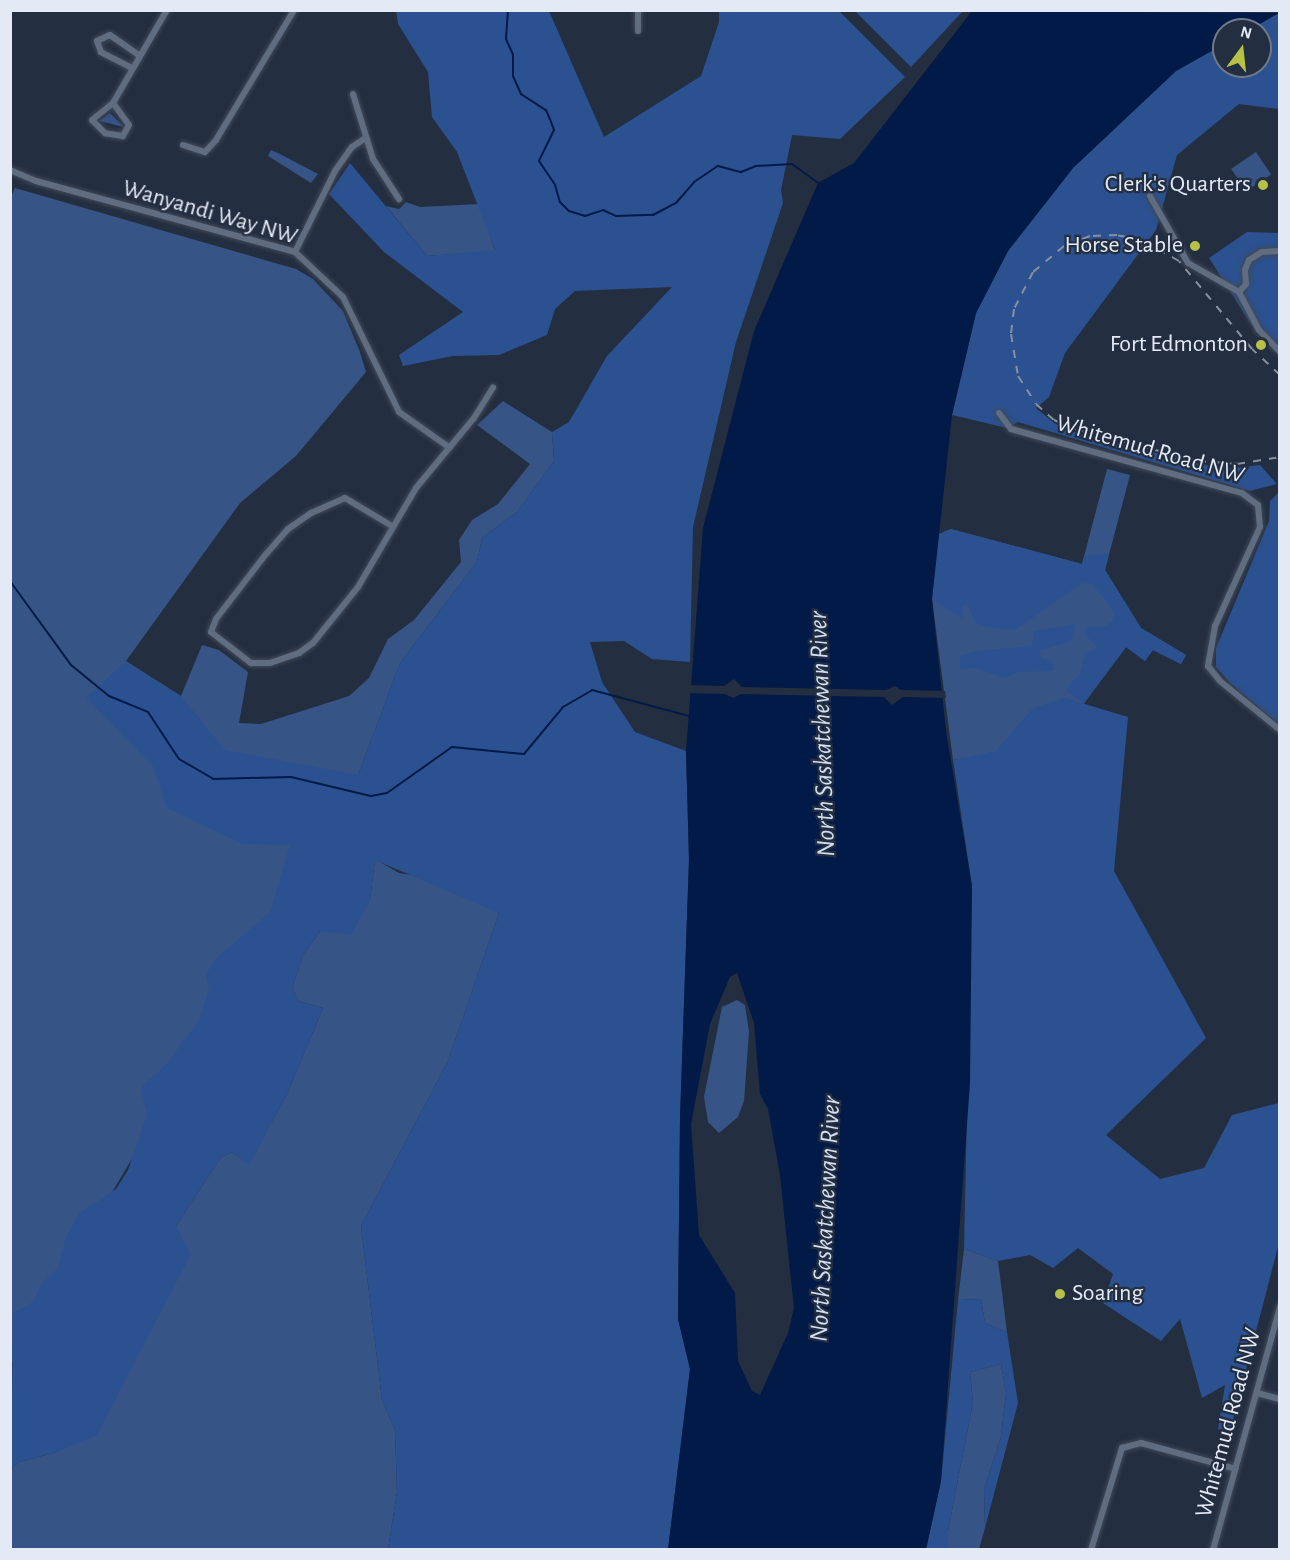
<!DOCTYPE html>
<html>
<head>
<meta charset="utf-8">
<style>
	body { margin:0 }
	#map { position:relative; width:1290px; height:1560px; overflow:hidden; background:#232e40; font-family:"Alegreya Sans",sans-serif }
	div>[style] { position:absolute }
	.green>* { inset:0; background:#375486; transform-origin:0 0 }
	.forest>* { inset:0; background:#2b5191 }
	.water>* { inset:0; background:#021a48 }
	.pier>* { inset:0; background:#232e40 }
	.stream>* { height:2px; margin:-1px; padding:0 1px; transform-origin:1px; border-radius:1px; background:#021a48 }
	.roads { filter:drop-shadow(0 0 2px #404958) drop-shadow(0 0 2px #404958) }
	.minor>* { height:6px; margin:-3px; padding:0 3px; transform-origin:3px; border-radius:3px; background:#606d81 }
	.rail>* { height:2px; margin-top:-1px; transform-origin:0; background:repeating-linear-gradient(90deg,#87909f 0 8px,transparent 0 16px) }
	.dots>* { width:16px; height:16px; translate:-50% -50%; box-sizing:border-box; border:3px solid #232e40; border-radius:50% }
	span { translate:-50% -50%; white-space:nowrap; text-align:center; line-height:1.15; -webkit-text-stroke:4.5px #232e40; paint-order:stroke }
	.poi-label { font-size:24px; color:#e3eaf6 }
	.right { translate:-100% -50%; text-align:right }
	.left { translate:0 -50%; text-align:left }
	.street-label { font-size:24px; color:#e3eaf6 }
	.water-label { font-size:26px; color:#d2def1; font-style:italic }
	.frame { position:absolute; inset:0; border:12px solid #e3eaf6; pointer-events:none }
	.north { position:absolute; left:1212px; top:18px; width:60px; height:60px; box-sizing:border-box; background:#232e40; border:2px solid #707989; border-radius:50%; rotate:15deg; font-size:16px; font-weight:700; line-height:24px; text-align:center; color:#e3eaf6 }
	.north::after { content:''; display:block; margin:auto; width:21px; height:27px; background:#b8c147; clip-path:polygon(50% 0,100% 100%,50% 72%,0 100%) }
</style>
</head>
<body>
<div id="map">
	<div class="green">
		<div style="clip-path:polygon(110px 113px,124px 127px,99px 121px)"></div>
		<div style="clip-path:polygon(271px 150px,280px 154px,318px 174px,311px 183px,268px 156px)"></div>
		<div style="left:1256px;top:152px;width:27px;height:30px;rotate:56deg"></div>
		<div style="clip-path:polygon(15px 188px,296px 269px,313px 279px,343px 311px,360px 352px,366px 372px,296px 456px,240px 503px,126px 661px,181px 696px,202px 645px,219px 650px,248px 672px,239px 723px,261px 724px,349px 696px,369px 678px,388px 639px,414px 620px,461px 562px,459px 540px,472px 520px,498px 504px,530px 464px,477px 425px,503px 401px,552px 432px,554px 461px,517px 512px,482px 538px,477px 562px,400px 663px,358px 775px,11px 1364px,10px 199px)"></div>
		<div style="clip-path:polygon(406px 202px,420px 207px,479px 204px,495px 251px,427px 256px,386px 206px,399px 209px)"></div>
		<div style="clip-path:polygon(1107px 469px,1130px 475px,1105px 570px,1141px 628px,1186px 655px,1181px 664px,1153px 650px,1145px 661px,1126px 647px,1054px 744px,953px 760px,932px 599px,939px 534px,951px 529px,1082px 564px)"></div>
		<div style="clip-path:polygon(375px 859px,399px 873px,429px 878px,499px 913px,448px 1061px,361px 1226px,382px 1400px,395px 1430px,397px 1492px,388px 1549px,11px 1550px,11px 1469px,19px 1462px,57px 1452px,176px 1226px,221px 1157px,232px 1152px,249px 1164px,287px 1094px,323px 1008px,299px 1001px,292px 988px,303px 955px,320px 931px,370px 900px)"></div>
		<div style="clip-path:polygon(737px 1000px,745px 1005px,749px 1032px,744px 1101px,738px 1117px,719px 1133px,708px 1122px,704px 1097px,722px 1007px)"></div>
		<div style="clip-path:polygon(964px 1249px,998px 1261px,1007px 1332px,985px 1323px,981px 1299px,958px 1300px)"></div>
		<div style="clip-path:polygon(1001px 1364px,1006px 1393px,1001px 1437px,984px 1489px,985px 1528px,979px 1549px,948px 1550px,948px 1531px,973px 1402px,970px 1372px)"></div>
	</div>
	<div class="forest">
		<div style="clip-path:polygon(396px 11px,549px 11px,604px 137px,701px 76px,719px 22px,719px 11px,839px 11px,905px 77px,840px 139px,792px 135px,781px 190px,783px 203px,736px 342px,693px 527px,690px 662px,652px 659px,624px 641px,590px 642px,602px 682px,635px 732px,686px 751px,689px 859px,680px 1118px,678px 1319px,690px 1369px,668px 1549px,388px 1549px,397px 1492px,395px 1430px,382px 1400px,361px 1226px,448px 1061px,499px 913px,375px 860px,370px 900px,351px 935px,320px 931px,303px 955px,292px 988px,299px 1001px,323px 1008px,287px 1094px,249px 1165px,232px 1152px,221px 1157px,176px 1226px,191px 1254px,97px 1435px,57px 1452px,19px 1462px,11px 1469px,13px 1313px,33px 1302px,42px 1283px,58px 1268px,66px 1237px,79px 1214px,116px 1189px,128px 1170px,147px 1115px,141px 1090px,144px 1084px,165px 1066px,200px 1019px,209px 988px,206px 974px,217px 958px,270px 912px,290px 845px,243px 844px,167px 808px,153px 766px,86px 698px,125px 662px,181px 696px,225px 750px,358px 775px,400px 663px,477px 562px,482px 538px,517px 512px,554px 461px,552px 432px,569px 422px,607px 356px,672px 287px,575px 291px,555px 309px,547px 335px,499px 355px,453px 356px,403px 366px,399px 355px,463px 312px,384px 252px,329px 194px,350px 163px,427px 256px,495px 250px,457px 152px,432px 117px,428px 72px,398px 24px)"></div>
		<div style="clip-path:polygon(855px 11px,963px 11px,911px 67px)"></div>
		<div style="clip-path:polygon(1279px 13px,1279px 109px,1239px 104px,1177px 155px,1156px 230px,1065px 353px,1049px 397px,1036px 408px,1054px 423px,1077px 433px,1195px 463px,1227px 469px,1260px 465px,1277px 484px,1250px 491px,1018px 422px,1007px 428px,952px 415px,976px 313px,1008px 251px,1073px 168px,1176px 71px,1224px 44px,1224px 66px,1260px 66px,1260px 30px,1249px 30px)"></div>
		<div style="clip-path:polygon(1247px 232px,1279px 233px,1279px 350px,1256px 332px,1209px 258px)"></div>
		<div style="clip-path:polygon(1279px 492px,1279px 724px,1231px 684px,1216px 667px,1216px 648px,1269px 521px,1270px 501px)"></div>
		<div style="clip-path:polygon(951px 529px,1082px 564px,1084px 556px,1109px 554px,1105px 570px,1141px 628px,1186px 655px,1181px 664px,1153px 650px,1145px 661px,1126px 647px,1084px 703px,1067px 691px,1068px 687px,1080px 674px,1085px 653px,1098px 648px,1085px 634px,1086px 627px,1106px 626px,1113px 620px,1114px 613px,1105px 599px,1092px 584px,1082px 583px,1015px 630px,981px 626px,974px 620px,967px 603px,962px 606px,962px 618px,932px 599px,939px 534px)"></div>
		<div style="clip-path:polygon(1075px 624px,1071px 641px,1039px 651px,1042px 659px,1053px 661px,1053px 671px,1018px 672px,1005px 678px,975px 668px,960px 669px,960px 656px,976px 651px,1032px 646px,1034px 631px)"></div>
		<div style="clip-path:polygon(1065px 698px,1128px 717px,1114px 871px,1206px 1038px,1106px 1135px,1160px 1179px,1204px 1168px,1232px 1115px,1279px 1103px,1279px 1243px,1230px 1431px,1218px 1429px,1225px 1385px,1202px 1398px,1180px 1319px,1161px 1341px,1103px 1303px,1113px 1274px,1078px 1248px,1053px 1268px,1030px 1255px,998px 1261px,964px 1249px,972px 886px,953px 760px,996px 751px,1033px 708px)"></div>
		<div style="clip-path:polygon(981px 1299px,985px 1323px,1007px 1332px,1018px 1403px,985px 1528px,984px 1489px,1001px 1437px,1006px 1393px,1001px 1364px,970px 1372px,973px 1402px,948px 1531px,948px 1549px,926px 1550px,941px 1481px,958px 1300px)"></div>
	</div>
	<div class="water">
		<div style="clip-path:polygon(evenodd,972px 11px,1279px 13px,1249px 30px,1224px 30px,1224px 44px,1176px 71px,1073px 168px,1008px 251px,976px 313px,952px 415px,932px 599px,946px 731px,972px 886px,970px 1083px,941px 1481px,926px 1549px,668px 1550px,690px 1369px,678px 1319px,680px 1118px,689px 859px,686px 751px,703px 528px,754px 331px,818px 183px,854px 163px,972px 11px,737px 973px,754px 1023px,760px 1094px,768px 1109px,780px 1175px,794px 1308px,788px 1333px,760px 1395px,752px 1391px,738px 1361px,735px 1293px,699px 1235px,691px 1124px,710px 1024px,730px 977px,737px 973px)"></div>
	</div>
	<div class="pier">
		<div style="clip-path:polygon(734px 679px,742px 687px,886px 690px,895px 686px,901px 690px,945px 691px,946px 698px,903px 697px,892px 705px,884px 697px,741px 694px,733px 698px,725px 694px,686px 693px,687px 685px,724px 686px)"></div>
	</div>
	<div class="stream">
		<div style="left:508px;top:10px;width:29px;rotate:94deg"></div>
		<div style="left:506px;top:39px;width:17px;rotate:66deg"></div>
		<div style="left:513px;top:55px;width:21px;rotate:90deg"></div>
		<div style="left:513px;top:76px;width:20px;rotate:66deg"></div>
		<div style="left:521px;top:94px;width:30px;rotate:33deg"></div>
		<div style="left:546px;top:110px;width:13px;rotate:67deg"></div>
		<div style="left:551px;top:122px;width:9px;rotate:69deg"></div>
		<div style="left:554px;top:130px;width:34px;rotate:116deg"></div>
		<div style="left:539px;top:161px;width:29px;rotate:56deg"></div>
		<div style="left:555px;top:185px;width:18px;rotate:74deg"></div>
		<div style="left:560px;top:202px;width:13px;rotate:45deg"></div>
		<div style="left:569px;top:211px;width:17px;rotate:17deg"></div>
		<div style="left:585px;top:216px;width:19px;rotate:-18deg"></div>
		<div style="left:603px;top:210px;width:14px;rotate:25deg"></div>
		<div style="left:616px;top:216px;width:37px;rotate:-2deg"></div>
		<div style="left:653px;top:215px;width:26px;rotate:-28deg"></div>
		<div style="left:676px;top:203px;width:28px;rotate:-49deg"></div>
		<div style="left:694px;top:182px;width:29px;rotate:-34deg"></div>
		<div style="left:718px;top:166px;width:24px;rotate:15deg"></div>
		<div style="left:741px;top:172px;width:16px;rotate:-22deg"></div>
		<div style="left:756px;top:166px;width:36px;rotate:-3deg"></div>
		<div style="left:792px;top:164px;width:32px;rotate:36deg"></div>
		<div style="left:10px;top:581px;width:104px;rotate:54deg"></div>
		<div style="left:71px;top:665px;width:49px;rotate:39.2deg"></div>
		<div style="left:109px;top:696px;width:42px;rotate:22.3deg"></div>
		<div style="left:148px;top:712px;width:56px;rotate:56.6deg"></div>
		<div style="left:179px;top:759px;width:39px;rotate:30deg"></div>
		<div style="left:213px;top:779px;width:78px;rotate:-1.5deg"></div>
		<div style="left:291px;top:777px;width:82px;rotate:13.4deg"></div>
		<div style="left:371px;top:796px;width:16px;rotate:-11deg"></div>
		<div style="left:387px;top:793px;width:80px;rotate:-35.3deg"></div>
		<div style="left:452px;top:747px;width:72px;rotate:5.6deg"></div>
		<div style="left:524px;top:754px;width:61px;rotate:-50.3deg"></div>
		<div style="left:563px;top:707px;width:34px;rotate:-30deg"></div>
		<div style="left:592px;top:690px;width:100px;rotate:15deg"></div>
	</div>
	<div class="roads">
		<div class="minor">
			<div style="left:638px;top:10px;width:21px;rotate:90deg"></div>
			<div style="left:132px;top:68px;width:35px;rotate:-153deg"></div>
			<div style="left:101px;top:52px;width:12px;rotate:-110deg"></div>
			<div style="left:97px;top:41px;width:14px;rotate:-25deg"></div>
			<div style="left:110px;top:35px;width:35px;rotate:35deg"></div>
			<div style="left:353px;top:94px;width:68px;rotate:72.9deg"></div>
			<div style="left:373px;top:159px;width:48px;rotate:57deg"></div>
			<div style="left:113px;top:103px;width:27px;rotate:54deg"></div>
			<div style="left:129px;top:125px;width:13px;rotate:119deg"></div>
			<div style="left:123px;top:136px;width:18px;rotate:-171deg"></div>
			<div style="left:105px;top:133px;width:18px;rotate:-135deg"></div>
			<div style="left:92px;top:120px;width:27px;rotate:-39deg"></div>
			<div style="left:113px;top:103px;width:108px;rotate:-59.9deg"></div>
			<div style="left:183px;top:145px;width:23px;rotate:18deg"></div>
			<div style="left:205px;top:152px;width:16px;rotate:-47deg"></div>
			<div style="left:216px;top:140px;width:152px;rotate:-59deg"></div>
			<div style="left:10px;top:170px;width:28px;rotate:23deg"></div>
			<div style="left:36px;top:181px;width:269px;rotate:15.3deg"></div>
			<div style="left:295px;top:252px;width:66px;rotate:43.2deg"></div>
			<div style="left:343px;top:297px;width:128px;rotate:64deg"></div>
			<div style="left:399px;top:412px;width:62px;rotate:35.2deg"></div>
			<div style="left:1150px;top:196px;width:77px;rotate:60.4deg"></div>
			<div style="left:1188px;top:263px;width:59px;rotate:29.6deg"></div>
			<div style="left:1239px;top:292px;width:43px;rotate:62.2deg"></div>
			<div style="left:1259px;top:330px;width:30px;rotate:46deg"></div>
			<div style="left:295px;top:252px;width:90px;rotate:-63.7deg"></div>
			<div style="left:335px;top:171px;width:29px;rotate:-55deg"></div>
			<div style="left:352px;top:147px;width:14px;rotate:-34deg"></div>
			<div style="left:1239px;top:292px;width:11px;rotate:-49deg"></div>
			<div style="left:1246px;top:284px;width:14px;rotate:-94deg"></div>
			<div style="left:1245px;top:270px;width:11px;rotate:-68deg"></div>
			<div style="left:1249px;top:260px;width:15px;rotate:-32deg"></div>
			<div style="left:1262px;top:252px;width:18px;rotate:-3deg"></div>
			<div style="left:999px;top:413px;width:20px;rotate:53deg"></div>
			<div style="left:1011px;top:429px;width:240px;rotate:15.5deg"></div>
			<div style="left:1242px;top:493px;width:20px;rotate:37deg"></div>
			<div style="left:1258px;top:505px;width:22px;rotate:85deg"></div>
			<div style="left:1260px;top:527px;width:109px;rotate:114.4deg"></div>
			<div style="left:1215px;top:626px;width:41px;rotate:99.9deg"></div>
			<div style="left:1208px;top:666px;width:19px;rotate:51deg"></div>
			<div style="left:1220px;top:681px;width:77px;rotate:39.2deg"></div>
			<div style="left:392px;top:526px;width:55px;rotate:-149.2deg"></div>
			<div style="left:345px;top:498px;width:37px;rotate:156deg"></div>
			<div style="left:311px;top:513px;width:28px;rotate:145deg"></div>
			<div style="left:288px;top:529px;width:33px;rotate:131deg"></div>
			<div style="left:266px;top:554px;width:82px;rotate:127.6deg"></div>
			<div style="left:216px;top:619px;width:14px;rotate:111deg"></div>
			<div style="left:211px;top:632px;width:51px;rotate:37.8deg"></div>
			<div style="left:251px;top:663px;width:19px"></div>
			<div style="left:270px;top:663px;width:31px;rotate:-19deg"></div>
			<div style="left:299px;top:653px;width:17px;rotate:-36deg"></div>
			<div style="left:313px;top:643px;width:72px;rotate:-51.2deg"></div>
			<div style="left:358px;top:587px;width:115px;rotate:-59.6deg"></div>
			<div style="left:416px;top:488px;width:91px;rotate:-50.4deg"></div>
			<div style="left:474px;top:418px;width:36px;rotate:-58deg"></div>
			<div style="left:1257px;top:1393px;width:24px;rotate:15deg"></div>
			<div style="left:1091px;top:1550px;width:107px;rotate:-73.1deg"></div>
			<div style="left:1122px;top:1448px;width:20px;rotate:-15deg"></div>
			<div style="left:1141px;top:1443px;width:98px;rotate:15.3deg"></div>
			<div style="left:1213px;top:1550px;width:253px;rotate:-74.6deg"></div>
		</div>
	</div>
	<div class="rail">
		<div style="left:1280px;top:375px;width:38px;rotate:-137deg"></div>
		<div style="left:1252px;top:349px;width:114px;rotate:-129.7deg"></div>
		<div style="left:1179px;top:261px;width:43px;rotate:-150.4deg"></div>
		<div style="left:1142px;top:240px;width:25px;rotate:-169deg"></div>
		<div style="left:1117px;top:235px;width:27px;rotate:178deg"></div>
		<div style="left:1090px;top:236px;width:28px;rotate:159deg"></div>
		<div style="left:1064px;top:246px;width:40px;rotate:140deg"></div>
		<div style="left:1033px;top:272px;width:42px;rotate:117.2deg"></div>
		<div style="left:1014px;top:309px;width:25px;rotate:97deg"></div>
		<div style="left:1011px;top:334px;width:43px;rotate:80.5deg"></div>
		<div style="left:1018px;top:376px;width:33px;rotate:57deg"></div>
		<div style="left:1036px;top:404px;width:24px;rotate:42deg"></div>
		<div style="left:1054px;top:420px;width:26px;rotate:23deg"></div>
		<div style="left:1078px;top:430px;width:124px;rotate:14.5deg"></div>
		<div style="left:1198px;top:461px;width:39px;rotate:4deg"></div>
		<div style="left:1237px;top:464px;width:44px;rotate:-9.2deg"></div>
	</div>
	<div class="dots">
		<div style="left:1263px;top:185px;background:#b8c147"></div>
		<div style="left:1195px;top:246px;background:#b8c147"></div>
		<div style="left:1261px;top:345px;background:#b8c147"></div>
		<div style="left:1060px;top:1294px;background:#b8c147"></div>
	</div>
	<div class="poi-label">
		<span class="right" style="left:1251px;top:185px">Clerk's Quarters</span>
		<span class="right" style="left:1183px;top:246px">Horse Stable</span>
		<span class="right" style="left:1248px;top:345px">Fort Edmonton</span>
		<span class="left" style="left:1072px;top:1294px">Soaring</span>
	</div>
	<div class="street-label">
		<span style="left:210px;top:213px;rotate:16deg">Wanyandi Way NW</span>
		<span style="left:1150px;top:450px;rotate:16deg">Whitemud Road NW</span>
		<span style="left:1229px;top:1423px;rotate:-75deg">Whitemud Road NW</span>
	</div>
	<div class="water-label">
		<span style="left:823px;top:734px;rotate:-92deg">North Saskatchewan River</span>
		<span style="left:826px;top:1219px;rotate:-87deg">North Saskatchewan River</span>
	</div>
	<div class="frame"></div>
	<div class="north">N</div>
</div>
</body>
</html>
